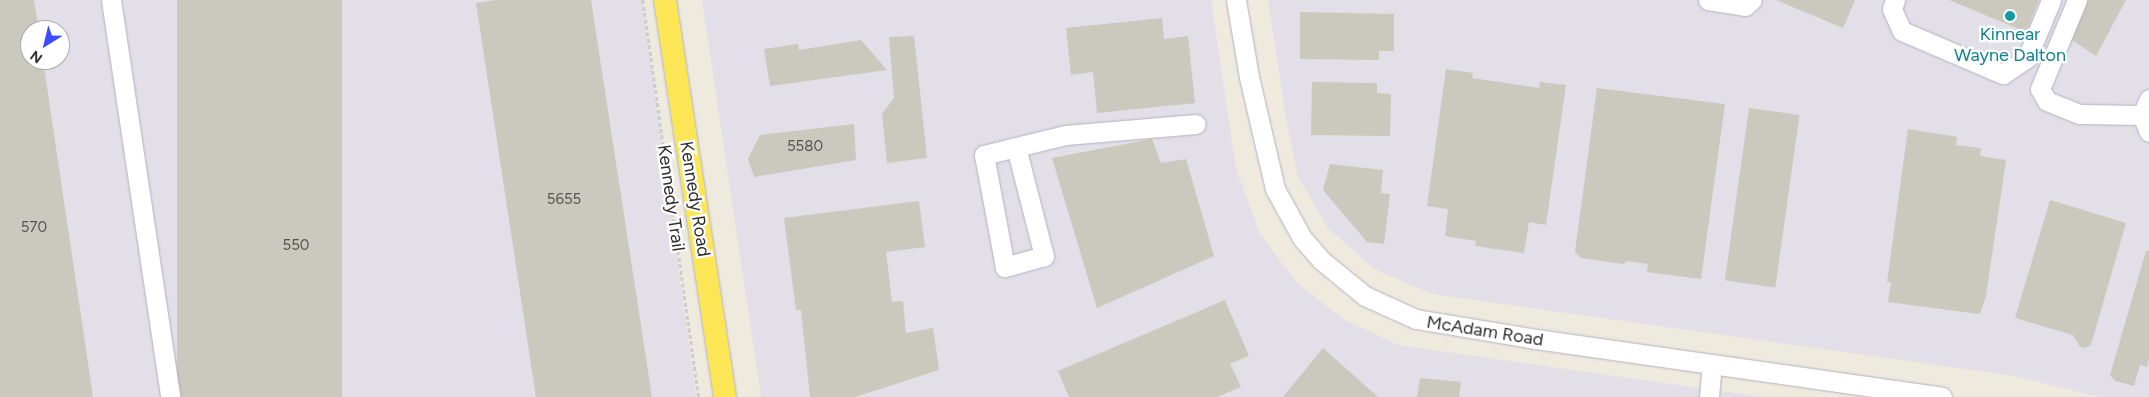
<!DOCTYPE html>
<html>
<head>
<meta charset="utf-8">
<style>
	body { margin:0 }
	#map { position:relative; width:2149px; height:397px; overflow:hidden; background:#efeade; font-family:Figtree,sans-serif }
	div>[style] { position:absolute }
	.industrial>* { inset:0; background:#e2dfe8 }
	.building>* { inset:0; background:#cbc8bd; transform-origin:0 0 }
	.path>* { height:2.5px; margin-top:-1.25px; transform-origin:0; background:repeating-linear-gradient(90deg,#cdcdcd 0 4px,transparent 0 6.5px) }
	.roads { filter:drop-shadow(0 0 1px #b2b3c1) drop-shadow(0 0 1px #b2b3c1) }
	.minor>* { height:19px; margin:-9.5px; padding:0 9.5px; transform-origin:9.5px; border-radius:9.5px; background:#fff }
	.major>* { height:22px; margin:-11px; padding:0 11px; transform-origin:11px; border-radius:11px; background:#fce656 }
	.dots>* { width:14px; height:14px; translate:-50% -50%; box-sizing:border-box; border:2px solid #fff; border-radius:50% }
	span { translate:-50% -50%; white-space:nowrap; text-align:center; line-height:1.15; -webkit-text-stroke:4.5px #fff; paint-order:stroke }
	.number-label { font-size:15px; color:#545451 }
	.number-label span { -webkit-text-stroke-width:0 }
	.culture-label { font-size:18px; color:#0d838f }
	.street-label { font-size:18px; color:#2d2d2d }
	.north { position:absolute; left:20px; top:20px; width:50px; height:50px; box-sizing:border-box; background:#fff; border:1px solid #ababab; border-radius:50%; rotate:216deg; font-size:14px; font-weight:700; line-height:20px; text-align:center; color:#2d2d2d }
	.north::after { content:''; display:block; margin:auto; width:18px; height:22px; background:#3c4dff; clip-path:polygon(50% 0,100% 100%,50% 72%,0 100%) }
</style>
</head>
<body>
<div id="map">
	<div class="industrial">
		<div style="clip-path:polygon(evenodd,0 0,642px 0,696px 397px,0 397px,0 0,30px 30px,60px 30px,60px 60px,30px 60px,30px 30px)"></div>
		<div style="clip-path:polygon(702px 0,1211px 0,1236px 168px,1260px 234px,1296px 282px,1343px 319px,1398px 345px,1763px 397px,761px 397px)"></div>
		<div style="clip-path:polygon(1268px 0,2149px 0,2149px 397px,2099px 397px,2015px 376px,1432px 294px,1374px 269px,1327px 227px,1298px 176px,1286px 118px)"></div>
	</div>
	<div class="building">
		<div style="clip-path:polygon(0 0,34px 0,39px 30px,30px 30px,30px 60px,43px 60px,93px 397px,0 397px)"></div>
		<div style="left:177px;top:0;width:165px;height:401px"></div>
		<div style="clip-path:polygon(496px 0,591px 0,652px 397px,536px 397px,476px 3px)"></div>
		<div style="clip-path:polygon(1776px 0,1855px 0,1843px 28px)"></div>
		<div style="clip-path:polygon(1949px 0,2039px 0,2026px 32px)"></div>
		<div style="clip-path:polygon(2088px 0,2126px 0,2096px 56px,2072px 40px)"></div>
		<div style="clip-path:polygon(1300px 12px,1394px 14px,1394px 51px,1379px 51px,1379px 60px,1300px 59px)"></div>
		<div style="clip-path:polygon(1162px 18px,1164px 39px,1188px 36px,1195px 103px,1097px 113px,1093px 72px,1071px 75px,1066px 28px)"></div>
		<div style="clip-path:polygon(914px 36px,927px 158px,887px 163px,882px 114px,894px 98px,889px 37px)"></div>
		<div style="clip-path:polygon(861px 40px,887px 70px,770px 86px,764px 49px,798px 44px,799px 50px)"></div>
		<div style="clip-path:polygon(1446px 69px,1473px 73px,1472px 78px,1539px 88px,1540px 82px,1566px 85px,1546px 225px,1529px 222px,1524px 253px,1475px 246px,1476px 241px,1445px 236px,1448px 209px,1427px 206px)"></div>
		<div style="clip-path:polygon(1312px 82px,1377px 83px,1377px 93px,1391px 94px,1390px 136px,1311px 135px)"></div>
		<div style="clip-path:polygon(1597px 88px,1725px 104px,1701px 279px,1647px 272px,1648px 264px,1627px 261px,1623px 264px,1581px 258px,1575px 252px)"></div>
		<div style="left:1749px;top:108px;width:51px;height:174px;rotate:8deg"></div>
		<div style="clip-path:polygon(854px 124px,856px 160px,754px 177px,748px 159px,760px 135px)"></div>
		<div style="clip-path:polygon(1908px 129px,1957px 137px,1956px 145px,1981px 148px,1980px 156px,2006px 160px,1986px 296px,1980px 314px,1888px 302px,1891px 282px,1887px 282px)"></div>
		<div style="clip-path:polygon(1152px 139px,1161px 163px,1186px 159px,1214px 256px,1097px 308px,1052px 158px)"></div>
		<div style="clip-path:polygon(1330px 164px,1383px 170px,1381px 193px,1390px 194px,1384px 244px,1367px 242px,1323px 190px)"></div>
		<div style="clip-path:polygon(2050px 200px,2126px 223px,2091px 345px,2085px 348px,2080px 347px,2073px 335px,2015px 318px)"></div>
		<div style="clip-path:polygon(919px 201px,925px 247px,886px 252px,892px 302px,903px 301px,906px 333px,933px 328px,939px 370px,855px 397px,810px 397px,801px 310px,796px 310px,784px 218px)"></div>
		<div style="clip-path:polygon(2146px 251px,2149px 251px,2149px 358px,2147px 367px,2140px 365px,2134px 386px,2115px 381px,2110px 375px)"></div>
		<div style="clip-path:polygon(1225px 300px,1249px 356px,1230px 364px,1241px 387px,1217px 397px,1069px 397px,1058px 371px)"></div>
		<div style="clip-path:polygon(1323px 348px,1378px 397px,1283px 397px)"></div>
		<div style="clip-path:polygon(1420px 378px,1461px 382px,1459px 397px,1417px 397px)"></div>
	</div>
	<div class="path">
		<div style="left:643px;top:0;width:401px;rotate:82deg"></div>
	</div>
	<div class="roads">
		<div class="minor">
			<div style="left:111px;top:0;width:401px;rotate:81.5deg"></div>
			<div style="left:1236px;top:0;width:78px;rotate:80.4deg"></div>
			<div style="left:1249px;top:77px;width:115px;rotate:76.9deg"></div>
			<div style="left:1275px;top:189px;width:56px;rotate:61.1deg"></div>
			<div style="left:1302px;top:238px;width:29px;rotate:49deg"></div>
			<div style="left:1321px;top:260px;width:57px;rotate:39.3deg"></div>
			<div style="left:1365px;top:296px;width:56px;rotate:24.3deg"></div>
			<div style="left:1416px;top:319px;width:115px;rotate:9.5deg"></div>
			<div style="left:1529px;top:338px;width:417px;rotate:8.1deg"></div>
			<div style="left:1708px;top:0;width:37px;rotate:9deg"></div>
			<div style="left:1745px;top:6px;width:9px;rotate:-41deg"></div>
			<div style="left:1895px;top:0;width:9px;rotate:108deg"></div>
			<div style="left:1892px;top:9px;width:24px;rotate:66deg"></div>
			<div style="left:1902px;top:31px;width:110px;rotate:23.1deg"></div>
			<div style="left:2003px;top:74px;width:29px;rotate:-34deg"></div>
			<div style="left:2027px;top:58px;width:63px;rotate:-67.5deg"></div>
			<div style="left:2077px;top:0;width:96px;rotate:112.6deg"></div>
			<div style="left:2040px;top:89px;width:14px;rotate:60deg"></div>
			<div style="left:2047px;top:101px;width:35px;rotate:22deg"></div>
			<div style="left:2080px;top:114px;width:62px;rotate:0.9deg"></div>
			<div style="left:2149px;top:99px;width:17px;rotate:114deg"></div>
			<div style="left:2142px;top:115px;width:18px;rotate:68deg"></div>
			<div style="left:1016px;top:147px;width:113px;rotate:75.6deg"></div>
			<div style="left:1044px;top:256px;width:41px;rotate:164.2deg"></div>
			<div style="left:1005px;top:267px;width:114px;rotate:-100.6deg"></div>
			<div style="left:984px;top:155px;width:33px;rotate:-14deg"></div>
			<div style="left:1016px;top:147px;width:51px;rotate:-13.5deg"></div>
			<div style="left:1066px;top:135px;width:130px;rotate:-4.8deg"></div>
			<div style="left:1709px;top:397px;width:32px;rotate:-85deg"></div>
		</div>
		<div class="major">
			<div style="left:665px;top:0;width:402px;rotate:81.4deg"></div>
		</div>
	</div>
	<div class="dots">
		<div style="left:2010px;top:16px;background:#0f9aa8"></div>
	</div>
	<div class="number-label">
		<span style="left:805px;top:147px">5580</span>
		<span style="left:564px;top:200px">5655</span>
		<span style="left:34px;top:228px">570</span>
		<span style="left:296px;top:246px">550</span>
	</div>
	<div class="culture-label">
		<span style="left:2010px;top:45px">Kinnear<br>Wayne Dalton</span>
	</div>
	<div class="street-label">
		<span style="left:671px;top:198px;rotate:82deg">Kennedy Trail</span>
		<span style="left:695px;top:199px;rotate:81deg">Kennedy Road</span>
		<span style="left:1485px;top:331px;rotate:9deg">McAdam Road</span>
	</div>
	<div class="north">N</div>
</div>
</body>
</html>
